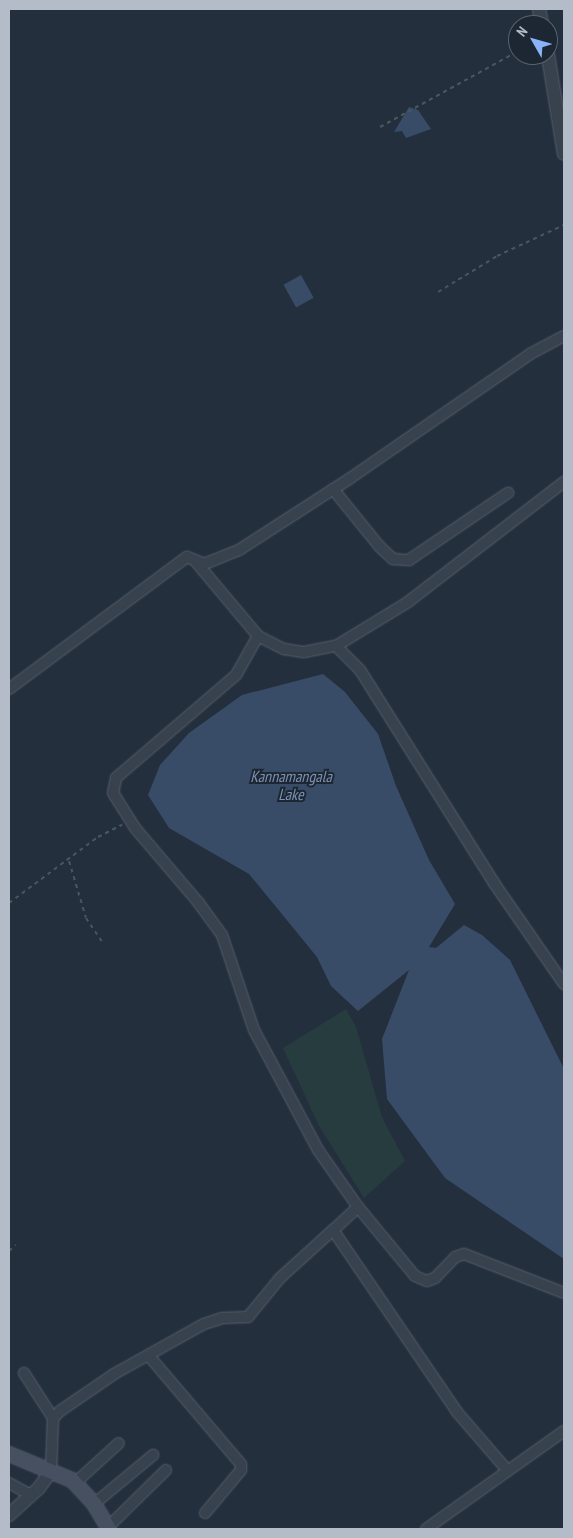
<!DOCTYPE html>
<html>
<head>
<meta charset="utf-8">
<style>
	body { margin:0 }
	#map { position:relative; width:573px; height:1538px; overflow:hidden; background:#242f3e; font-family:"PT Sans Narrow",sans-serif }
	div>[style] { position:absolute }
	.green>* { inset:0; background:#263c3f }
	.water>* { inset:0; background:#394c67; transform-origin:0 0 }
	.path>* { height:2px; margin-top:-1px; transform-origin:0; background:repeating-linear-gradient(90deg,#44595c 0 4px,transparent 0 8px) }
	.roads { filter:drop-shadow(0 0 1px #565f6c) drop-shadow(0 0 1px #565f6c) }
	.minor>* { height:10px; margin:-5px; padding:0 5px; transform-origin:5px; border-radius:5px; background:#38414e }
	.tertiary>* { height:12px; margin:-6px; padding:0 6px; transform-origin:6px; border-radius:6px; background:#38414e }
	.secondary>* { height:14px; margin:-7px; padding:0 7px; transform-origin:7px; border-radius:7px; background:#465061 }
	span { translate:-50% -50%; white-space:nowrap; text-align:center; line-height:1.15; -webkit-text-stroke:4px #1d2633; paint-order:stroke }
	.water-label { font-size:16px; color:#7c92b1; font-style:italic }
	.frame { position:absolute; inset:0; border:10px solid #b4bcc9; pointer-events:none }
	.north { position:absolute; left:508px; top:15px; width:50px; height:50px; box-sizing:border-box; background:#1d2633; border:1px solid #59626f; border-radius:50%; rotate:308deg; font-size:14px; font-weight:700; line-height:20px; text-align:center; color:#b4bcc9 }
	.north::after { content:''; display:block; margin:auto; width:18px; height:22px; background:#8ab4f8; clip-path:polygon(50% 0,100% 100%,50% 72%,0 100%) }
</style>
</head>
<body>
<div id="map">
	<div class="green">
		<div style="clip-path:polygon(346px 1009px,356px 1027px,382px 1117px,405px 1161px,364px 1198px,319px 1126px,283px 1048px)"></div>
	</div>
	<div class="water">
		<div style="clip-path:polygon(409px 107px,418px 110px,431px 129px,406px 138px,402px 131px,394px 132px)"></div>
		<div style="left:301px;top:275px;width:26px;height:20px;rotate:61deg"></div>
		<div style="clip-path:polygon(323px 674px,345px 692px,378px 734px,396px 786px,429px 860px,455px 904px,429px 947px,436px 948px,464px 925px,482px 935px,510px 960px,564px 1069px,564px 1259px,445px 1178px,387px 1099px,382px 1039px,409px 970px,358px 1011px,331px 986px,317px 957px,249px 874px,169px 828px,148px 795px,160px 765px,189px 733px,242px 695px)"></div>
	</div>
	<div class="path">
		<div style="left:380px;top:127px;width:158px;rotate:-28.8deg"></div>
		<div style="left:438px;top:292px;width:69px;rotate:-31.4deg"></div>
		<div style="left:497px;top:256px;width:74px;rotate:-24.8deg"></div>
		<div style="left:69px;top:861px;width:59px;rotate:73.4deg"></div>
		<div style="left:86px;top:918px;width:32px;rotate:56deg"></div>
		<div style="left:9px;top:903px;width:111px;rotate:-36.6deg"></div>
		<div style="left:98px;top:837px;width:27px;rotate:-27deg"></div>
		<div style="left:9px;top:1251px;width:9px;rotate:-41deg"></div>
	</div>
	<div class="roads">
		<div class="minor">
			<div style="left:333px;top:489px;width:75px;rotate:51deg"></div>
			<div style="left:380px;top:547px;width:18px;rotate:43deg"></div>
			<div style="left:393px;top:559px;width:16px;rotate:4deg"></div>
			<div style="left:409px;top:560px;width:120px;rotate:-34.1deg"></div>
			<div style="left:196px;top:562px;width:97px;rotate:50deg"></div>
			<div style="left:258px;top:636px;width:29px;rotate:27deg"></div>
			<div style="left:284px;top:649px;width:20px;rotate:9deg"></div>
			<div style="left:304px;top:652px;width:33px;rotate:-11deg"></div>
			<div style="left:336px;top:646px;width:34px;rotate:45deg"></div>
			<div style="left:360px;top:670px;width:252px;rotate:57.8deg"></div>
			<div style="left:494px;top:883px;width:123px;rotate:55.3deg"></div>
			<div style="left:258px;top:636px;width:45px;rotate:119.4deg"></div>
			<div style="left:236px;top:675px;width:158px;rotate:139.4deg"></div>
			<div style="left:116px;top:778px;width:15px;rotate:101deg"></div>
			<div style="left:113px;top:793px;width:41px;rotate:57.8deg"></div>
			<div style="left:135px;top:828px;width:97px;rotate:49.6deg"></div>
			<div style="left:198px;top:902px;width:41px;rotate:54deg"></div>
			<div style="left:222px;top:935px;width:100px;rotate:71.4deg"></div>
			<div style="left:254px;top:1030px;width:136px;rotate:61.9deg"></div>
			<div style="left:318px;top:1150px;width:70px;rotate:54.9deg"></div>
			<div style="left:358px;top:1207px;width:34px;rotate:137deg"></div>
			<div style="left:333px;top:1230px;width:220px;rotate:55.7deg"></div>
			<div style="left:457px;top:1412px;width:77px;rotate:49.2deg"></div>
			<div style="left:336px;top:646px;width:84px;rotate:-31.4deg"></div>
			<div style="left:408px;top:602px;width:197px;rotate:-37.6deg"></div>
			<div style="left:9px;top:689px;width:222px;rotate:-36.6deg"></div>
			<div style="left:187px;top:557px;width:18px;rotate:22deg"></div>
			<div style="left:204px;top:564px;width:38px;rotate:-22deg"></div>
			<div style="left:239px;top:550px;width:131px;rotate:-32.8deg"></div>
			<div style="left:349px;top:479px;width:220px;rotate:-34.6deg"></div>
			<div style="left:530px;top:354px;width:38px;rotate:-28deg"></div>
			<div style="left:358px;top:1207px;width:89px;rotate:50.4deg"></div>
			<div style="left:415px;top:1276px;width:13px;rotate:23deg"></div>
			<div style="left:427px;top:1281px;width:9px;rotate:-21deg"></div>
			<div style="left:435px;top:1278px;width:29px;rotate:-46deg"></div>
			<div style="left:455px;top:1257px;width:9px;rotate:-18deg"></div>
			<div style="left:464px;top:1254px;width:107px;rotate:21.3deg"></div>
			<div style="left:149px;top:1356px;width:142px;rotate:49.6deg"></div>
			<div style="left:241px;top:1464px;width:6px;rotate:90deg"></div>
			<div style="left:241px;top:1470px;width:56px;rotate:129.9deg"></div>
			<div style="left:24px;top:1373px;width:54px;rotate:57.2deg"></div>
			<div style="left:51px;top:1472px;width:54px;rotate:-87.9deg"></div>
			<div style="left:53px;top:1418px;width:10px;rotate:-45deg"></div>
			<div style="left:60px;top:1411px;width:65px;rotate:-34.4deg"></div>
			<div style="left:114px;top:1374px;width:103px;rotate:-29.1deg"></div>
			<div style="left:204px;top:1324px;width:19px;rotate:-18deg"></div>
			<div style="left:222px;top:1318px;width:26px;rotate:-2deg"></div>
			<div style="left:248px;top:1317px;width:50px;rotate:-50.6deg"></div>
			<div style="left:280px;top:1278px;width:72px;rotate:-42.2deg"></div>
			<div style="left:9px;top:1483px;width:25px;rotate:29deg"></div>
			<div style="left:75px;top:1483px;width:59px;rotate:-42.3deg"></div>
			<div style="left:94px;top:1504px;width:77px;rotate:-39.7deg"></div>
			<div style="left:106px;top:1529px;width:84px;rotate:-44.5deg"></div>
			<div style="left:426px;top:1529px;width:169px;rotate:-35.4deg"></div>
		</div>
		<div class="tertiary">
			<div style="left:539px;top:9px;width:16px;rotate:79deg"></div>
			<div style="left:548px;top:55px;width:100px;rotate:80.8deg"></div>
			<div style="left:9px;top:1515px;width:39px;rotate:-42deg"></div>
			<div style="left:38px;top:1489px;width:21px;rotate:-53deg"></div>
		</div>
		<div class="secondary">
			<div style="left:9px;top:1454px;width:68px;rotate:22.4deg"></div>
			<div style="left:72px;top:1480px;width:33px;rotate:47deg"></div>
			<div style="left:94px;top:1504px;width:29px;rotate:59deg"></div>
		</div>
	</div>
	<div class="water-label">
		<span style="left:291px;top:785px">Kannamangala<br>Lake</span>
	</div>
	<div class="frame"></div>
	<div class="north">N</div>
</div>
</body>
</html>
